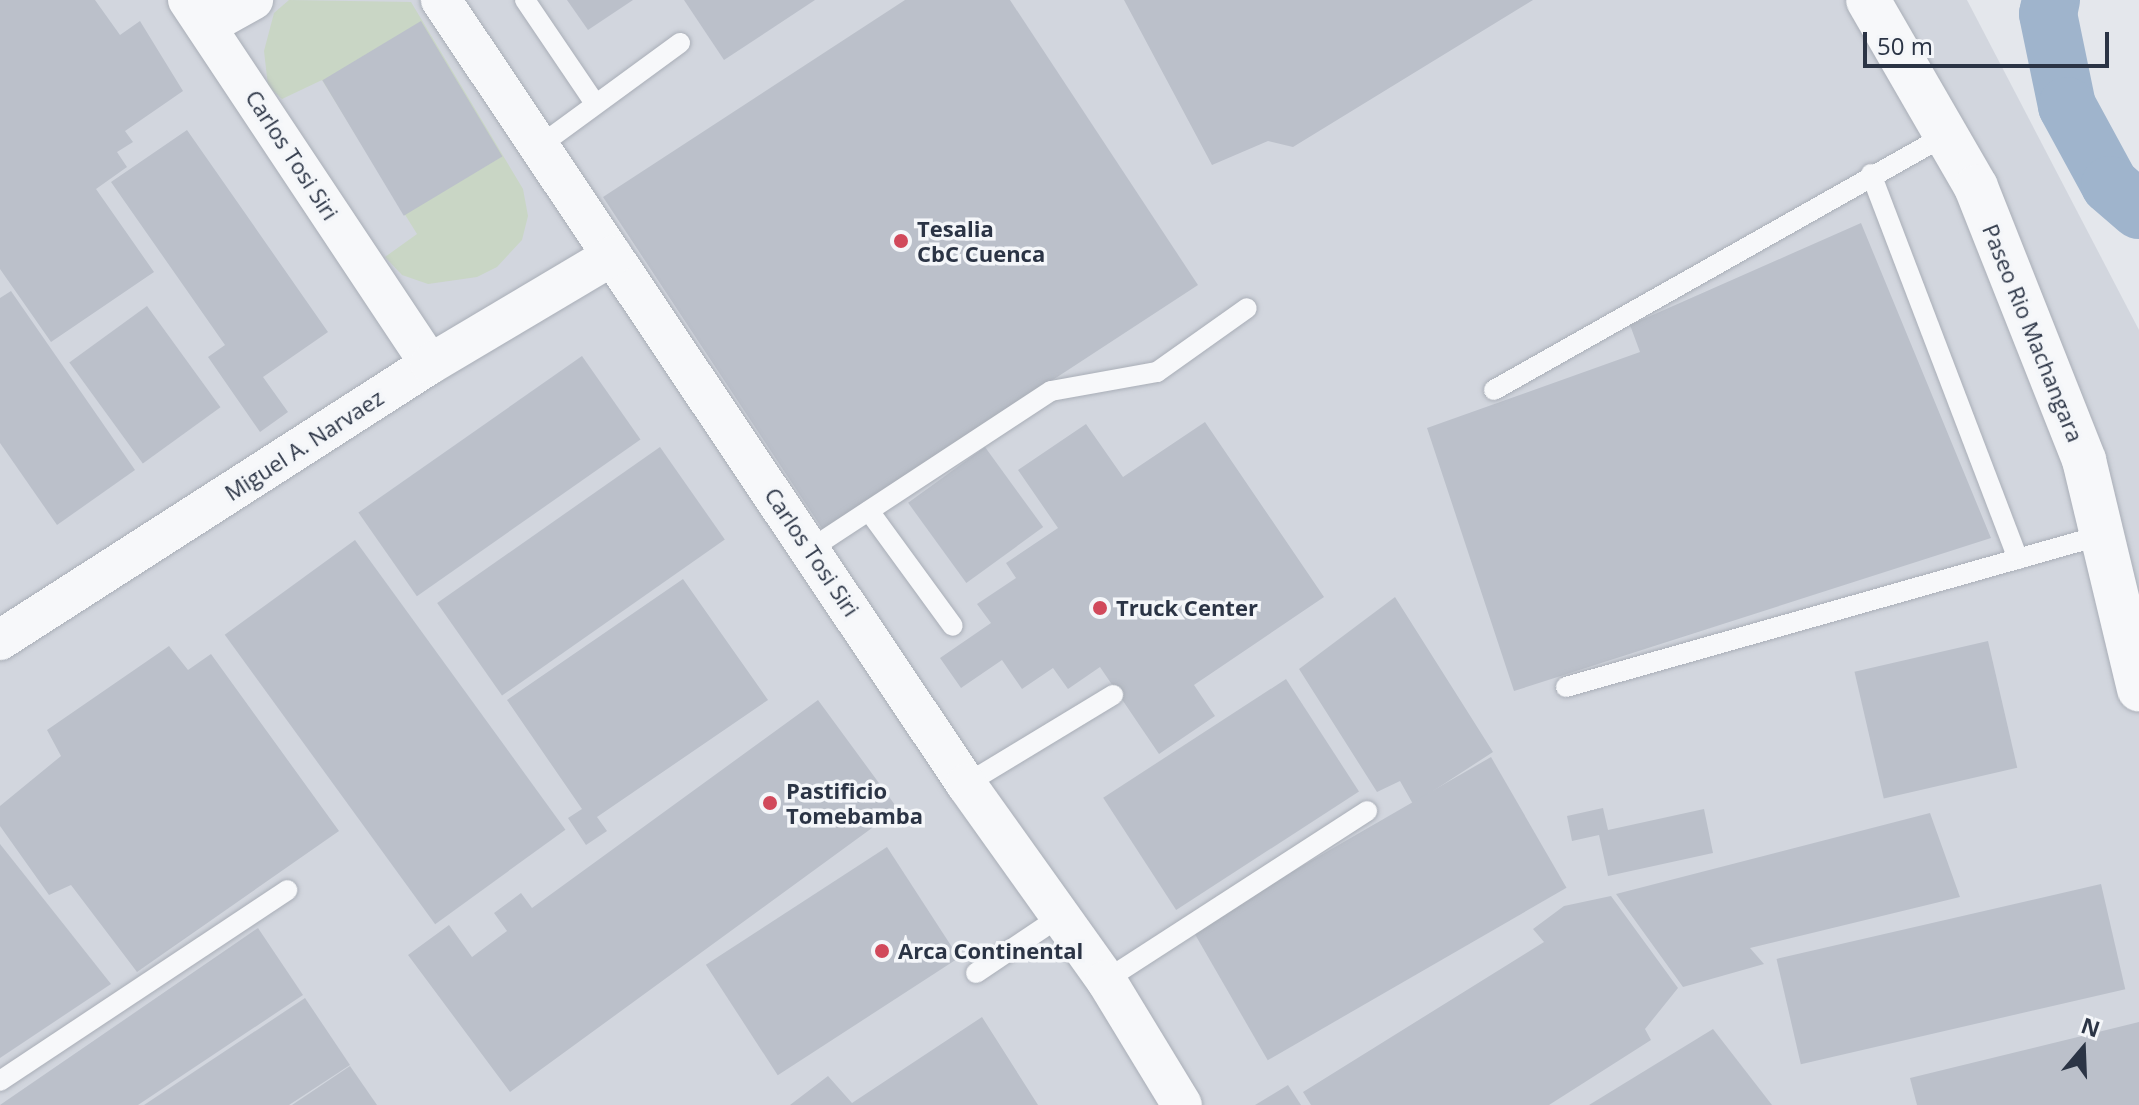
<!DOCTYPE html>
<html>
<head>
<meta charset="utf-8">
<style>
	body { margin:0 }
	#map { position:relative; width:2139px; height:1105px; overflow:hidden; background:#e4e7ec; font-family:"Open Sans",sans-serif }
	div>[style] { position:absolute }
	.built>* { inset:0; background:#d2d6de }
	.green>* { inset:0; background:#c9d6c5 }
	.river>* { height:58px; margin:-29px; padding:0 29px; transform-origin:29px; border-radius:29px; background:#9fb4cc }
	.building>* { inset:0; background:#bbc0ca; transform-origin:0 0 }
	.roads { filter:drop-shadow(0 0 2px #a9aeb7) drop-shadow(0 0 2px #a9aeb7) }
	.service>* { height:20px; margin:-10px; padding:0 10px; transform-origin:10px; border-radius:10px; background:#f7f8fa }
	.minor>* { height:40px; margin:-20px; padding:0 20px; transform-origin:20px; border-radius:20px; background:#f7f8fa }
	.tertiary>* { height:44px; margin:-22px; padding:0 22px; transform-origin:22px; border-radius:22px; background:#f7f8fa }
	.dots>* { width:22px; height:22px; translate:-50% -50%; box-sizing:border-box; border:4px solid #f4f6f9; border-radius:50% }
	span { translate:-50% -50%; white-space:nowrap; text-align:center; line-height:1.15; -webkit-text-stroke:7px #f4f6f9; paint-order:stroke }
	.street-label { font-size:22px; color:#2b3445 }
	.poi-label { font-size:22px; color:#2b3445; font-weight:700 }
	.left { translate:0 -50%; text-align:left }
	.north { position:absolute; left:2043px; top:1009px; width:80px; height:80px; -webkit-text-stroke:6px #f4f6f9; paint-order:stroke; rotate:19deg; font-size:22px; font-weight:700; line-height:32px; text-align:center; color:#2b3445 }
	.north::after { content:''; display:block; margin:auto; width:28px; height:36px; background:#2b3445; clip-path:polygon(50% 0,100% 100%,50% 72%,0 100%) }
	.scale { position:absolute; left:1863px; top:32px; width:246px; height:36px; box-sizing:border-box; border:4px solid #2b3445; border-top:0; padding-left:10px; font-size:24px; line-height:28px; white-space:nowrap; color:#2b3445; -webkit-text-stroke:6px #f4f6f9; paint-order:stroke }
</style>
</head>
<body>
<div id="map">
	<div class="built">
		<div style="clip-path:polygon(0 0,1967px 0,2139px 330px,2139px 1105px,0 1105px)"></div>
	</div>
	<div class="green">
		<div style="clip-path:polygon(289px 0,411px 2px,523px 189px,528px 216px,522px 240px,497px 267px,477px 277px,428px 284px,402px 275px,385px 257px,417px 234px,322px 80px,282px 99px,268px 86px,264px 51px,274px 13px)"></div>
	</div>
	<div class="river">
		<div style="left:2051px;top:0;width:14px;rotate:102deg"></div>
		<div style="left:2048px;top:14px;width:94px;rotate:78.3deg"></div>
		<div style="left:2067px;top:106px;width:90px;rotate:61.4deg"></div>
		<div style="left:2110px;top:185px;width:38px;rotate:41deg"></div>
	</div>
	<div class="building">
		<div style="clip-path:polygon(0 0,95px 0,120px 35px,140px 21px,183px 91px,125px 131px,133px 142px,117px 152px,127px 167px,96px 189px,154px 272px,51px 342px,0 269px)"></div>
		<div style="clip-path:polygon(567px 0,633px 0,588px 30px)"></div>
		<div style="clip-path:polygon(684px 0,815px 0,724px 60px)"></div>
		<div style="clip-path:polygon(905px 0,1010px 0,1198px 285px,823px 530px,603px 197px)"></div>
		<div style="clip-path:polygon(1124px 0,1533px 0,1293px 147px,1268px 141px,1212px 165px)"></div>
		<div style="left:421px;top:21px;width:158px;height:115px;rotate:59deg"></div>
		<div style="clip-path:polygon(187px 130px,328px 332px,263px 377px,288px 412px,260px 432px,208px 357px,225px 345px,111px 182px)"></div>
		<div style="clip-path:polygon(1861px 223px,1991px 538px,1514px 691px,1427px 428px,1640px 352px,1630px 325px)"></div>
		<div style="clip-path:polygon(11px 291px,135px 470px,57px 525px,0 443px,0 298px)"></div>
		<div style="left:147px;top:306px;width:125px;height:96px;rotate:54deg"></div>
		<div style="left:582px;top:356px;width:102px;height:273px;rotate:55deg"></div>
		<div style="clip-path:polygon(1205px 422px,1324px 597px,1194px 685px,1215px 716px,1159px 754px,1100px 667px,1068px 689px,1053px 668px,1022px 689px,1002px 660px,961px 688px,940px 658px,991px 623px,977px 604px,1016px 578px,1006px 563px,1058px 528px,1018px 470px,1086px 424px,1123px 477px)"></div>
		<div style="left:660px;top:447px;width:113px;height:272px;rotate:55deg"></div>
		<div style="left:985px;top:447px;width:99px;height:95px;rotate:54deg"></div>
		<div style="left:355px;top:540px;width:358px;height:161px;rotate:54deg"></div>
		<div style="clip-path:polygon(683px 579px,768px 700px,597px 817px,607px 831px,586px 845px,568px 818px,582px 809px,507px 700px)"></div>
		<div style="clip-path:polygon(1395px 597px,1493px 752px,1413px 804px,1400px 781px,1377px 792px,1299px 669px)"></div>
		<div style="left:1988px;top:641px;width:130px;height:137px;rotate:77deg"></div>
		<div style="clip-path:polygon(169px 646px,188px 670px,211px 654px,339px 831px,137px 972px,71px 885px,49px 895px,0 826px,0 806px,61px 756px,47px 730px)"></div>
		<div style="left:1286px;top:679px;width:134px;height:218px;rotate:57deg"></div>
		<div style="clip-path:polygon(818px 700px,898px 809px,510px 1092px,408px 955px,449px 925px,472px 957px,507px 931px,494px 913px,521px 893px,532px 908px)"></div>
		<div style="left:1491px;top:757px;width:151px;height:345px;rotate:60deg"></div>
		<div style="clip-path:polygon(1603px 808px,1608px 830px,1704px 809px,1713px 853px,1608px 876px,1599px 835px,1572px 841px,1567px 816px)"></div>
		<div style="clip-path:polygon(1930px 813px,1960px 897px,1750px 948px,1764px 964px,1683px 987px,1616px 894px)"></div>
		<div style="clip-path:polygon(0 844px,111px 984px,0 1058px)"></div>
		<div style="left:887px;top:847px;width:132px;height:216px;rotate:57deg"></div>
		<div style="left:2101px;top:884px;width:108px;height:333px;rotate:77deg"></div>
		<div style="clip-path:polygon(1611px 896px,1678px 988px,1645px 1029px,1651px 1040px,1549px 1105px,1311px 1105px,1303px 1092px,1544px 942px,1533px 929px,1564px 906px)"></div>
		<div style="clip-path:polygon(258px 928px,303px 995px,138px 1105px,0 1105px)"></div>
		<div style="clip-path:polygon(305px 998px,350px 1065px,289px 1105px,144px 1105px)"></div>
		<div style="clip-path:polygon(982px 1017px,1038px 1105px,790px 1105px,828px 1076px,852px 1103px)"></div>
		<div style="clip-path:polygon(2139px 1022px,2139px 1105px,1917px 1105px,1910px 1078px)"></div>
		<div style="clip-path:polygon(1713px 1029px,1772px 1105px,1589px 1105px)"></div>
		<div style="clip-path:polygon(350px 1066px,377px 1105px,292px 1105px)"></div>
		<div style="clip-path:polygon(1288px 1085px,1301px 1105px,1255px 1105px)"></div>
	</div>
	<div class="roads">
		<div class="service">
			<div style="left:525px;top:0;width:123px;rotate:55.9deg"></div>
			<div style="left:542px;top:144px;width:171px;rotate:-36.2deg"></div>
			<div style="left:1871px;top:174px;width:412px;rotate:69.1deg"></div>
			<div style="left:1494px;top:390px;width:519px;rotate:-29.43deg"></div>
			<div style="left:869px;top:511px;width:142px;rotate:53.9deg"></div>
			<div style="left:812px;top:548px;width:286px;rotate:-33.3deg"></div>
			<div style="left:1051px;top:391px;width:108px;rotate:-10.2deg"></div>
			<div style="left:1157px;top:372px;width:110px;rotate:-35.4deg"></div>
			<div style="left:1566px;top:687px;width:557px;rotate:-15.83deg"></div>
			<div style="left:966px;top:784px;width:172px;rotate:-31.2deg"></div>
			<div style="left:976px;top:973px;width:99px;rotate:-33.9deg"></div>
			<div style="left:1106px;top:980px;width:311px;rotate:-32.9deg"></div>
			<div style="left:0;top:1081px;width:345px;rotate:-33.6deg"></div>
		</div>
		<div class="minor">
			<div style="left:188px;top:0;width:437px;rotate:56.4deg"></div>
			<div style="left:441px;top:0;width:944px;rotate:56.19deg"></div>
			<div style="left:966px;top:784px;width:241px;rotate:54.5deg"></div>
			<div style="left:1106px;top:980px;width:146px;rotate:58.7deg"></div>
			<div style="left:206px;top:26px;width:54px;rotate:-29deg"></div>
			<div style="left:0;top:640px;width:511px;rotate:-32.69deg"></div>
			<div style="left:430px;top:364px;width:212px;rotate:-30.7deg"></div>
		</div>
		<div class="tertiary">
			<div style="left:1868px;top:0;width:216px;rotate:60deg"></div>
			<div style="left:1976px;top:187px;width:294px;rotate:68.4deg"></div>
			<div style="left:2084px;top:460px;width:236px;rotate:76.5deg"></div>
		</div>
	</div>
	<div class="dots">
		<div style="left:901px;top:241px;background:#d1495b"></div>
		<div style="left:1100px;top:608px;background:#d1495b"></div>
		<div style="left:770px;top:803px;background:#d1495b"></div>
		<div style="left:882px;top:951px;background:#d1495b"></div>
	</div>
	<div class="street-label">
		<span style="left:292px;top:155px;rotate:57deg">Carlos Tosi Siri</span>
		<span style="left:2033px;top:333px;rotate:68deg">Paseo Rio Machangara</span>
		<span style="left:304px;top:445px;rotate:-33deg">Miguel A. Narvaez</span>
		<span style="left:812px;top:552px;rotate:56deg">Carlos Tosi Siri</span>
	</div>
	<div class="poi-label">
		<span class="left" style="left:917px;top:241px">Tesalia<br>CbC Cuenca</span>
		<span class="left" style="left:1116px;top:608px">Truck Center</span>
		<span class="left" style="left:786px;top:803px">Pastificio<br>Tomebamba</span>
		<span class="left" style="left:898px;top:951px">Arca Continental</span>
	</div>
	<div class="north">N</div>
	<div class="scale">50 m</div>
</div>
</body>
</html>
